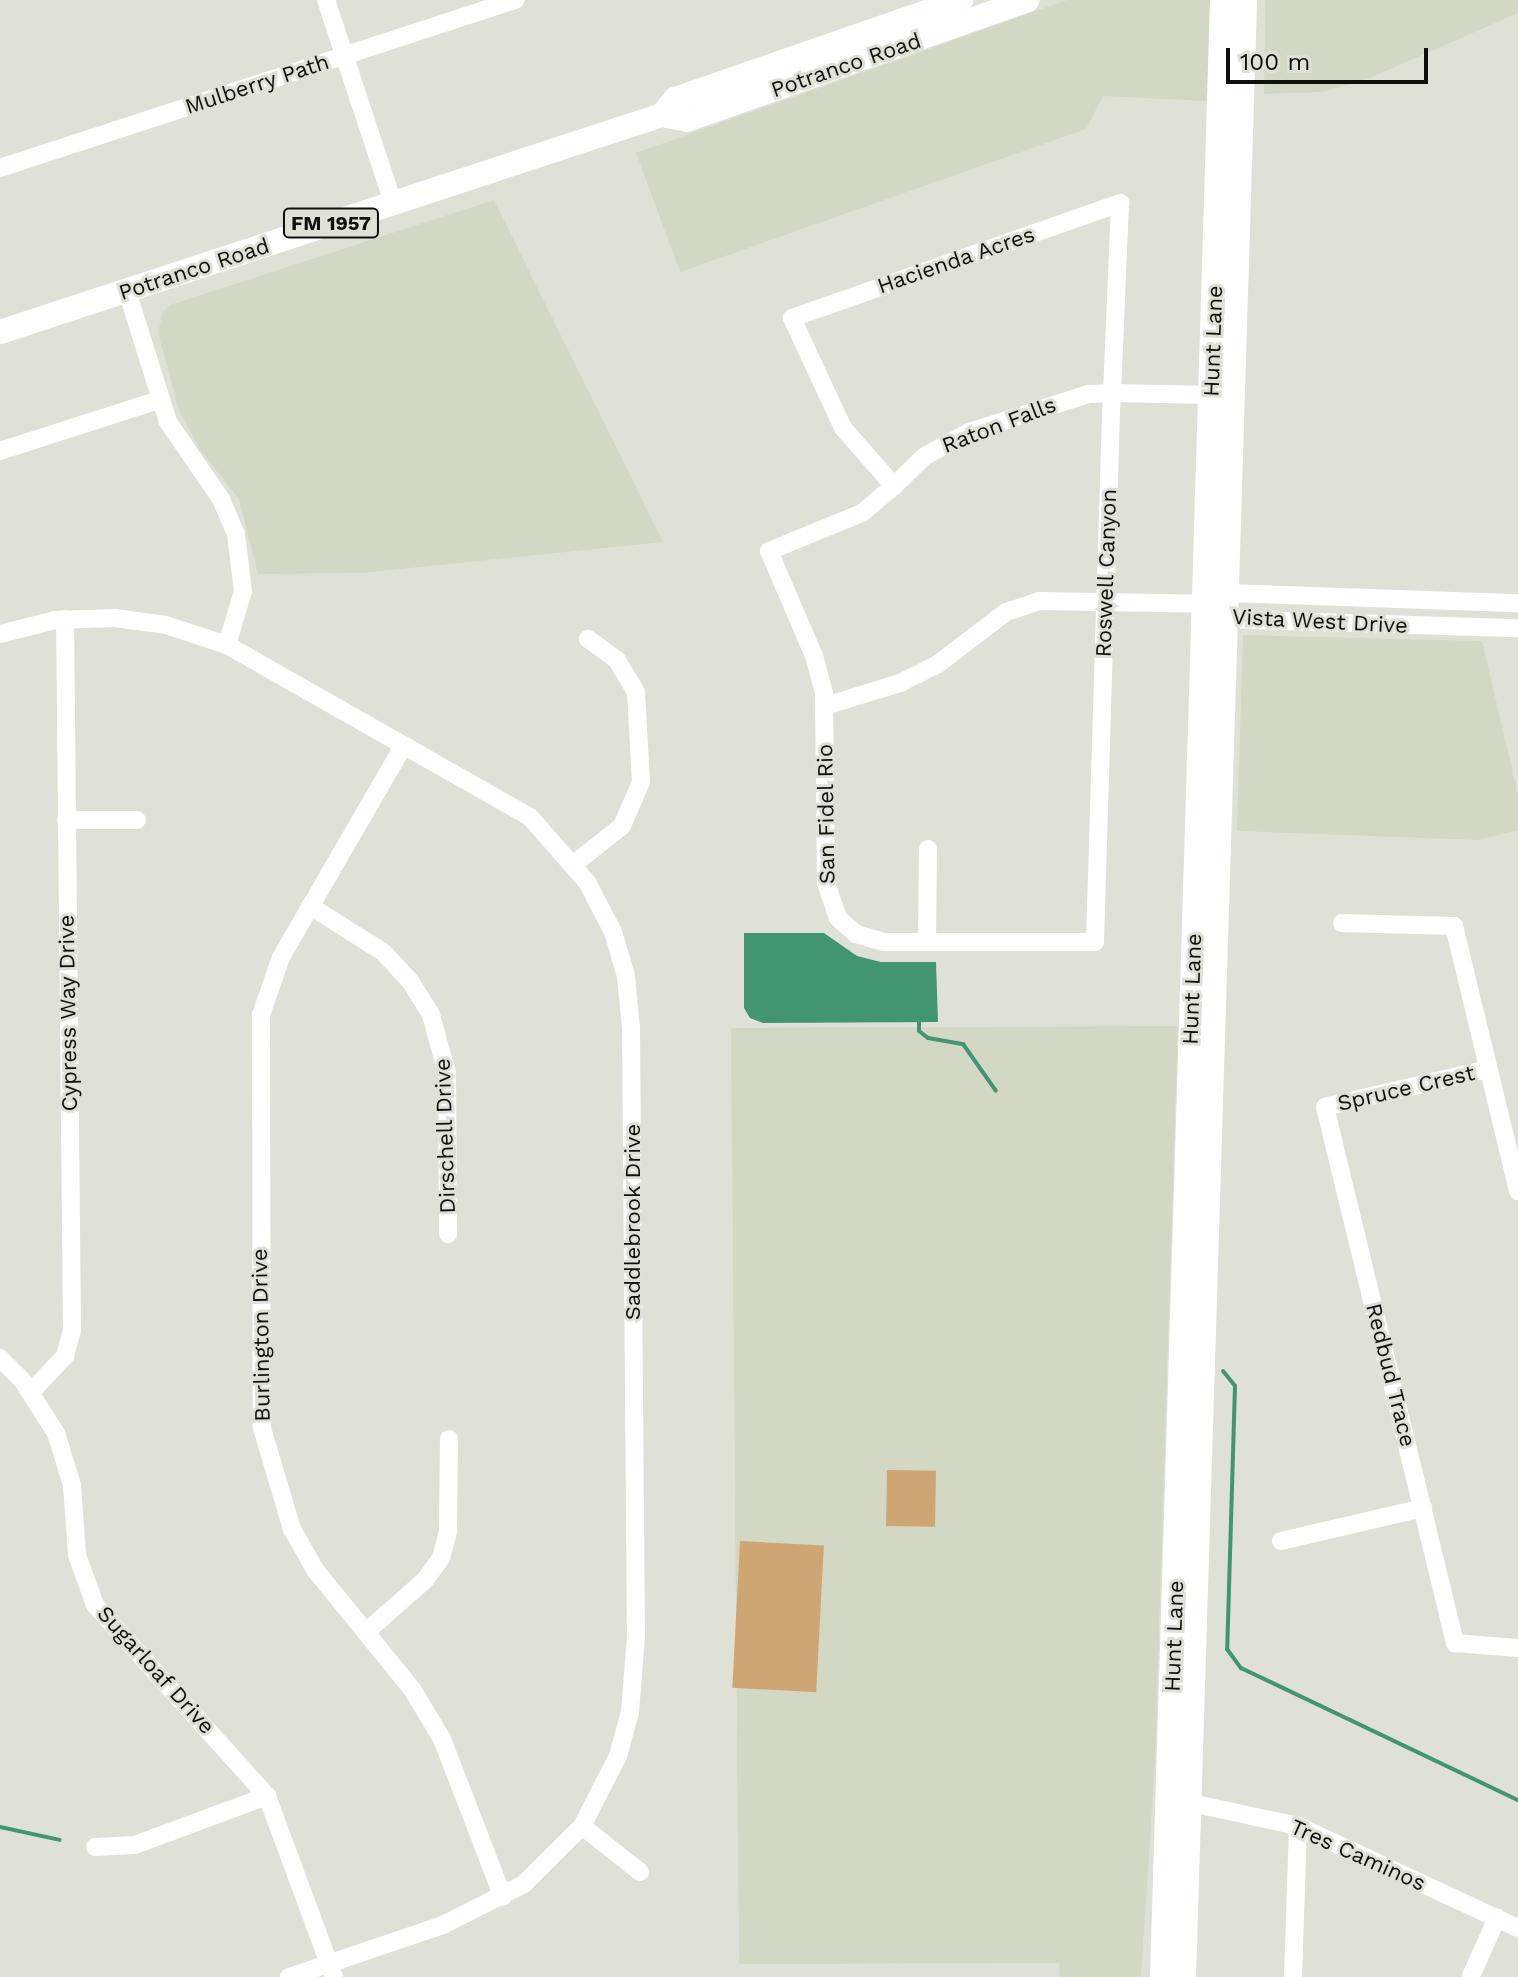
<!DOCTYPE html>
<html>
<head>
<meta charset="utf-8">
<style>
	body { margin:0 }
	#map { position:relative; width:1518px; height:1977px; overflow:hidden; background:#dfe1d6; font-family:"Work Sans",sans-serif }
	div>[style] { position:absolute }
	.built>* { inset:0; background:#d3d8c5 }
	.green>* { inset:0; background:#cea673; transform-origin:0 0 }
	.water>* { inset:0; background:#419571 }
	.stream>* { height:4px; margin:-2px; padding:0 2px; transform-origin:2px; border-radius:2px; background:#419571 }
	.minor>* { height:18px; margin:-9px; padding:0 9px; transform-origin:9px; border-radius:9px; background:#fff }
	.major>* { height:24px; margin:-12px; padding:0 12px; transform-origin:12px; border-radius:12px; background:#fff }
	span { translate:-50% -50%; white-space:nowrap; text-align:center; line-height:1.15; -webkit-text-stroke:6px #dfe1d6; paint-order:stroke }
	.shield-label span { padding:2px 6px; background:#dfe1d6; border:2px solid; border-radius:6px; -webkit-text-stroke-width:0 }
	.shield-label { font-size:20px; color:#0f100c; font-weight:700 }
	.street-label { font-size:22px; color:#0f100c }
	.scale { position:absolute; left:1226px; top:48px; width:202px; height:36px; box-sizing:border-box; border:4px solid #0f100c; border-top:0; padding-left:10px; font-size:24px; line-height:28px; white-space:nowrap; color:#0f100c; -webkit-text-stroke:6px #dfe1d6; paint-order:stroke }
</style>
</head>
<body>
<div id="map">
	<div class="built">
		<div style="clip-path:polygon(1067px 0,1210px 0,1207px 101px,1103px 96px,1086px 129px,680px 272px,636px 153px)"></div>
		<div style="clip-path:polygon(1265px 0,1518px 0,1518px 13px,1370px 78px,1323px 92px,1264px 94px)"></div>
		<div style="clip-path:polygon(494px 200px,663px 542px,362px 573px,258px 574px,239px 499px,200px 450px,179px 410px,158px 333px,163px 311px,170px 305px)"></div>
		<div style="clip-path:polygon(1243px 635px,1482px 641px,1518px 794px,1518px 830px,1478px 840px,1237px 831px)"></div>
		<div style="clip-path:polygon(1178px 1026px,1155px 1762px,1141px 1977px,1060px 1977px,1059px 1963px,739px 1964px,731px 1028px)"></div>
	</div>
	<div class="green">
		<div style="left:887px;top:1470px;width:49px;height:56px;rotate:1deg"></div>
		<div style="left:740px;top:1541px;width:84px;height:147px;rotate:3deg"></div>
	</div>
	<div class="water">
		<div style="clip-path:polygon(744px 933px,824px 933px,857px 956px,881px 962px,936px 962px,938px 1022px,763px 1023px,750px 1018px,744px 1008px)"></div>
	</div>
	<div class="stream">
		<div style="left:919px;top:1022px;width:9px;rotate:90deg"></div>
		<div style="left:919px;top:1031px;width:11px;rotate:38deg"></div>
		<div style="left:928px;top:1038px;width:36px;rotate:10deg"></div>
		<div style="left:963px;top:1044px;width:57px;rotate:54.9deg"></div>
		<div style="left:1223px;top:1371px;width:19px;rotate:51deg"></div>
		<div style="left:1235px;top:1386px;width:263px;rotate:91.7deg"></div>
		<div style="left:1227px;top:1649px;width:24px;rotate:54deg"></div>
		<div style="left:1241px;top:1668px;width:307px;rotate:25.5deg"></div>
		<div style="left:0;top:1827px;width:61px;rotate:12.2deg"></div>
	</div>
	<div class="minor">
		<div style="left:326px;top:0;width:213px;rotate:71.7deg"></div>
		<div style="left:0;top:168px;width:542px;rotate:-18.07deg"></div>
		<div style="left:127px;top:291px;width:137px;rotate:72.6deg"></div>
		<div style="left:168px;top:422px;width:93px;rotate:55.5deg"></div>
		<div style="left:221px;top:499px;width:38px;rotate:67deg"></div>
		<div style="left:236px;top:534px;width:57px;rotate:83deg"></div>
		<div style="left:243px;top:591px;width:56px;rotate:106.5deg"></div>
		<div style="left:0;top:451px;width:167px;rotate:-17.8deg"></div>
		<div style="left:894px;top:486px;width:77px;rotate:-131.3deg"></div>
		<div style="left:843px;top:428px;width:121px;rotate:-114.9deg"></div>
		<div style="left:792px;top:318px;width:348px;rotate:-19.3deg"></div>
		<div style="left:1120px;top:203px;width:190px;rotate:92.4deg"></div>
		<div style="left:1112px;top:393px;width:21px;rotate:93deg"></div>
		<div style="left:1111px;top:414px;width:528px;rotate:91.74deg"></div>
		<div style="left:1095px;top:942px;width:211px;rotate:180deg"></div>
		<div style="left:884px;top:942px;width:29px;rotate:-164deg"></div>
		<div style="left:856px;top:934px;width:24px;rotate:-138deg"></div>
		<div style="left:838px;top:918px;width:37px;rotate:-109deg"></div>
		<div style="left:826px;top:883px;width:190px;rotate:-90.6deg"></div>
		<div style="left:824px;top:693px;width:38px;rotate:-105deg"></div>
		<div style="left:814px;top:656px;width:114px;rotate:-113.2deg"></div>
		<div style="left:769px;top:551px;width:100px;rotate:-22.2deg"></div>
		<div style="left:862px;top:513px;width:42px;rotate:-40.2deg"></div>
		<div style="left:894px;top:486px;width:43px;rotate:-44.1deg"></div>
		<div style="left:925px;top:456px;width:50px;rotate:-28.6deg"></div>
		<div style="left:969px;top:432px;width:126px;rotate:-17.6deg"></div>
		<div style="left:1089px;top:394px;width:23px;rotate:-2deg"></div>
		<div style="left:1112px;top:393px;width:100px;rotate:1.1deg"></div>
		<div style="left:1216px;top:612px;width:11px;rotate:38deg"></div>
		<div style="left:1225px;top:619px;width:293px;rotate:1.8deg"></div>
		<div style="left:0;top:634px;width:57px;rotate:-14.3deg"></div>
		<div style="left:55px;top:620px;width:60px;rotate:-1.9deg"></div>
		<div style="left:115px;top:618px;width:51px;rotate:7.8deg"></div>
		<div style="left:166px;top:625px;width:64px;rotate:18.2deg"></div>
		<div style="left:227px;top:645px;width:348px;rotate:29.6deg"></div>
		<div style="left:530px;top:817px;width:86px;rotate:48.8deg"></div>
		<div style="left:587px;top:882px;width:56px;rotate:62.5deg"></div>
		<div style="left:613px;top:932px;width:46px;rotate:73.5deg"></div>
		<div style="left:626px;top:976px;width:52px;rotate:84.5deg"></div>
		<div style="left:631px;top:1028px;width:608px;rotate:89.53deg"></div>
		<div style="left:636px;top:1636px;width:76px;rotate:94.5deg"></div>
		<div style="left:630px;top:1712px;width:46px;rotate:105.3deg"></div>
		<div style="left:618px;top:1756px;width:79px;rotate:117.2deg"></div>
		<div style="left:582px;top:1826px;width:82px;rotate:135deg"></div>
		<div style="left:524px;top:1884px;width:91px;rotate:153.2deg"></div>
		<div style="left:443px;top:1925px;width:163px;rotate:161.3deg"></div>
		<div style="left:825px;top:706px;width:78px;rotate:-17deg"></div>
		<div style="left:900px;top:683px;width:42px;rotate:-26.6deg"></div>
		<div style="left:938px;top:664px;width:86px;rotate:-37.4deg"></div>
		<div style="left:1006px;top:612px;width:35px;rotate:-18deg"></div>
		<div style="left:1039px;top:601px;width:164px;rotate:1deg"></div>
		<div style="left:1203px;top:604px;width:25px;rotate:-26deg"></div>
		<div style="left:1226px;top:593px;width:292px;rotate:2deg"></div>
		<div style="left:404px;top:745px;width:245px;rotate:120.1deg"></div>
		<div style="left:281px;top:957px;width:61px;rotate:109deg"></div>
		<div style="left:261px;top:1015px;width:413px;rotate:89.9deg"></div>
		<div style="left:262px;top:1428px;width:105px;rotate:73.5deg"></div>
		<div style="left:292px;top:1529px;width:48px;rotate:60.3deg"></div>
		<div style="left:316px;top:1571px;width:152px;rotate:50.9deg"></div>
		<div style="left:412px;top:1689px;width:58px;rotate:59deg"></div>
		<div style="left:442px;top:1739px;width:169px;rotate:68.9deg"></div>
		<div style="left:66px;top:820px;width:71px"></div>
		<div style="left:574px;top:864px;width:61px;rotate:-38.4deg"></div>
		<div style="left:622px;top:826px;width:48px;rotate:-66.6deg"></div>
		<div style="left:641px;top:782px;width:90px;rotate:-93.2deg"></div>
		<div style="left:636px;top:692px;width:37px;rotate:-121deg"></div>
		<div style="left:617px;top:660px;width:36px;rotate:-144deg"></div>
		<div style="left:310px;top:906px;width:86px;rotate:32.2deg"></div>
		<div style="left:383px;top:952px;width:40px;rotate:47deg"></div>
		<div style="left:410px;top:981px;width:40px;rotate:58deg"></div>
		<div style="left:431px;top:1015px;width:60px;rotate:74.6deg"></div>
		<div style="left:447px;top:1073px;width:161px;rotate:89.6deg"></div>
		<div style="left:1342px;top:923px;width:112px;rotate:1.5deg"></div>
		<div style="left:1454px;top:926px;width:273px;rotate:76.4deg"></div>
		<div style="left:927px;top:942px;width:93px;rotate:-89.4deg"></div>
		<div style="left:1488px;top:1069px;width:167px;rotate:166.9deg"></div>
		<div style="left:1325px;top:1107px;width:552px;rotate:76.37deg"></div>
		<div style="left:1455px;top:1643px;width:63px;rotate:4.5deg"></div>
		<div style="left:0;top:1358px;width:31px;rotate:45deg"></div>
		<div style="left:22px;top:1380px;width:63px;rotate:57.3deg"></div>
		<div style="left:56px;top:1433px;width:54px;rotate:72.9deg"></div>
		<div style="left:72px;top:1485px;width:70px;rotate:85.9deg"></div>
		<div style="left:77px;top:1555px;width:53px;rotate:70.2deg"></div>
		<div style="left:95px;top:1605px;width:257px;rotate:48deg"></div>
		<div style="left:267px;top:1796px;width:193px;rotate:69.7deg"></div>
		<div style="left:31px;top:1392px;width:50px;rotate:-46.6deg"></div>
		<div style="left:65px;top:1356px;width:28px;rotate:-75deg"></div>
		<div style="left:72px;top:1329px;width:710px;rotate:-90.56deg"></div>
		<div style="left:1281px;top:1541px;width:146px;rotate:-13.1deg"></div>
		<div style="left:367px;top:1631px;width:77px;rotate:-41.3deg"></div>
		<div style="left:425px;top:1580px;width:27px;rotate:-54deg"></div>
		<div style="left:441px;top:1558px;width:28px;rotate:-75deg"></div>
		<div style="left:448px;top:1531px;width:92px;rotate:-89.4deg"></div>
		<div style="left:1191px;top:1803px;width:109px;rotate:12.1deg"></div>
		<div style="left:1298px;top:1826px;width:242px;rotate:24.9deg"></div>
		<div style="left:582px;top:1826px;width:74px;rotate:38.4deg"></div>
		<div style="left:95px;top:1847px;width:40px;rotate:-2.9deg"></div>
		<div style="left:135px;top:1845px;width:141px;rotate:-20.4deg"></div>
		<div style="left:1471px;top:1976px;width:64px;rotate:-65.9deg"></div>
		<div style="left:1293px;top:1977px;width:151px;rotate:-88.1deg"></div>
	</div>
	<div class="major">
		<div style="left:662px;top:115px;width:21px;rotate:-51deg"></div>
		<div style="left:675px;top:99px;width:303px;rotate:-19.1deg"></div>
		<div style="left:0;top:332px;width:697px;rotate:-18.15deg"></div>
		<div style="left:662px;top:115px;width:25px;rotate:11deg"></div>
		<div style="left:687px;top:120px;width:361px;rotate:-19.4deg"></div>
		<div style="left:1162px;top:1977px;width:1978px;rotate:-88.26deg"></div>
		<div style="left:1184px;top:1977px;width:1978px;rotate:-88.23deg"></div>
	</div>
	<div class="shield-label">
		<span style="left:331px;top:223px">FM 1957</span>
	</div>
	<div class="street-label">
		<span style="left:846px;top:65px;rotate:-19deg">Potranco Road</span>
		<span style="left:257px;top:84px;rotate:-18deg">Mulberry Path</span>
		<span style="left:956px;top:260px;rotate:-19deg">Hacienda Acres</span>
		<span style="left:194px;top:269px;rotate:-18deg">Potranco Road</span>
		<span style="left:1213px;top:341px;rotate:-88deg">Hunt Lane</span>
		<span style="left:999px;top:425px;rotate:-21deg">Raton Falls</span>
		<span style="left:1106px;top:573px;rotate:-88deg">Roswell Canyon</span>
		<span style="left:1320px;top:621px;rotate:3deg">Vista West Drive</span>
		<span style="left:826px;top:814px;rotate:-91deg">San Fidel Rio</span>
		<span style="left:1192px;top:989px;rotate:-88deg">Hunt Lane</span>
		<span style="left:68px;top:1013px;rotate:-91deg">Cypress Way Drive</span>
		<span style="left:1406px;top:1088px;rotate:-13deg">Spruce Crest</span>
		<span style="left:445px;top:1136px;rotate:-92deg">Dirschell Drive</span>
		<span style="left:633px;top:1222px;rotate:-90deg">Saddlebrook Drive</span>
		<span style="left:261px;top:1335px;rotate:-91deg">Burlington Drive</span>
		<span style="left:1391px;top:1375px;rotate:76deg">Redbud Trace</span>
		<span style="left:1174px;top:1636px;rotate:-88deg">Hunt Lane</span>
		<span style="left:156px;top:1670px;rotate:48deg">Sugarloaf Drive</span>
		<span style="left:1358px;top:1855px;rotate:24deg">Tres Caminos</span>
	</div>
	<div class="scale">100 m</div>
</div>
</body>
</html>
